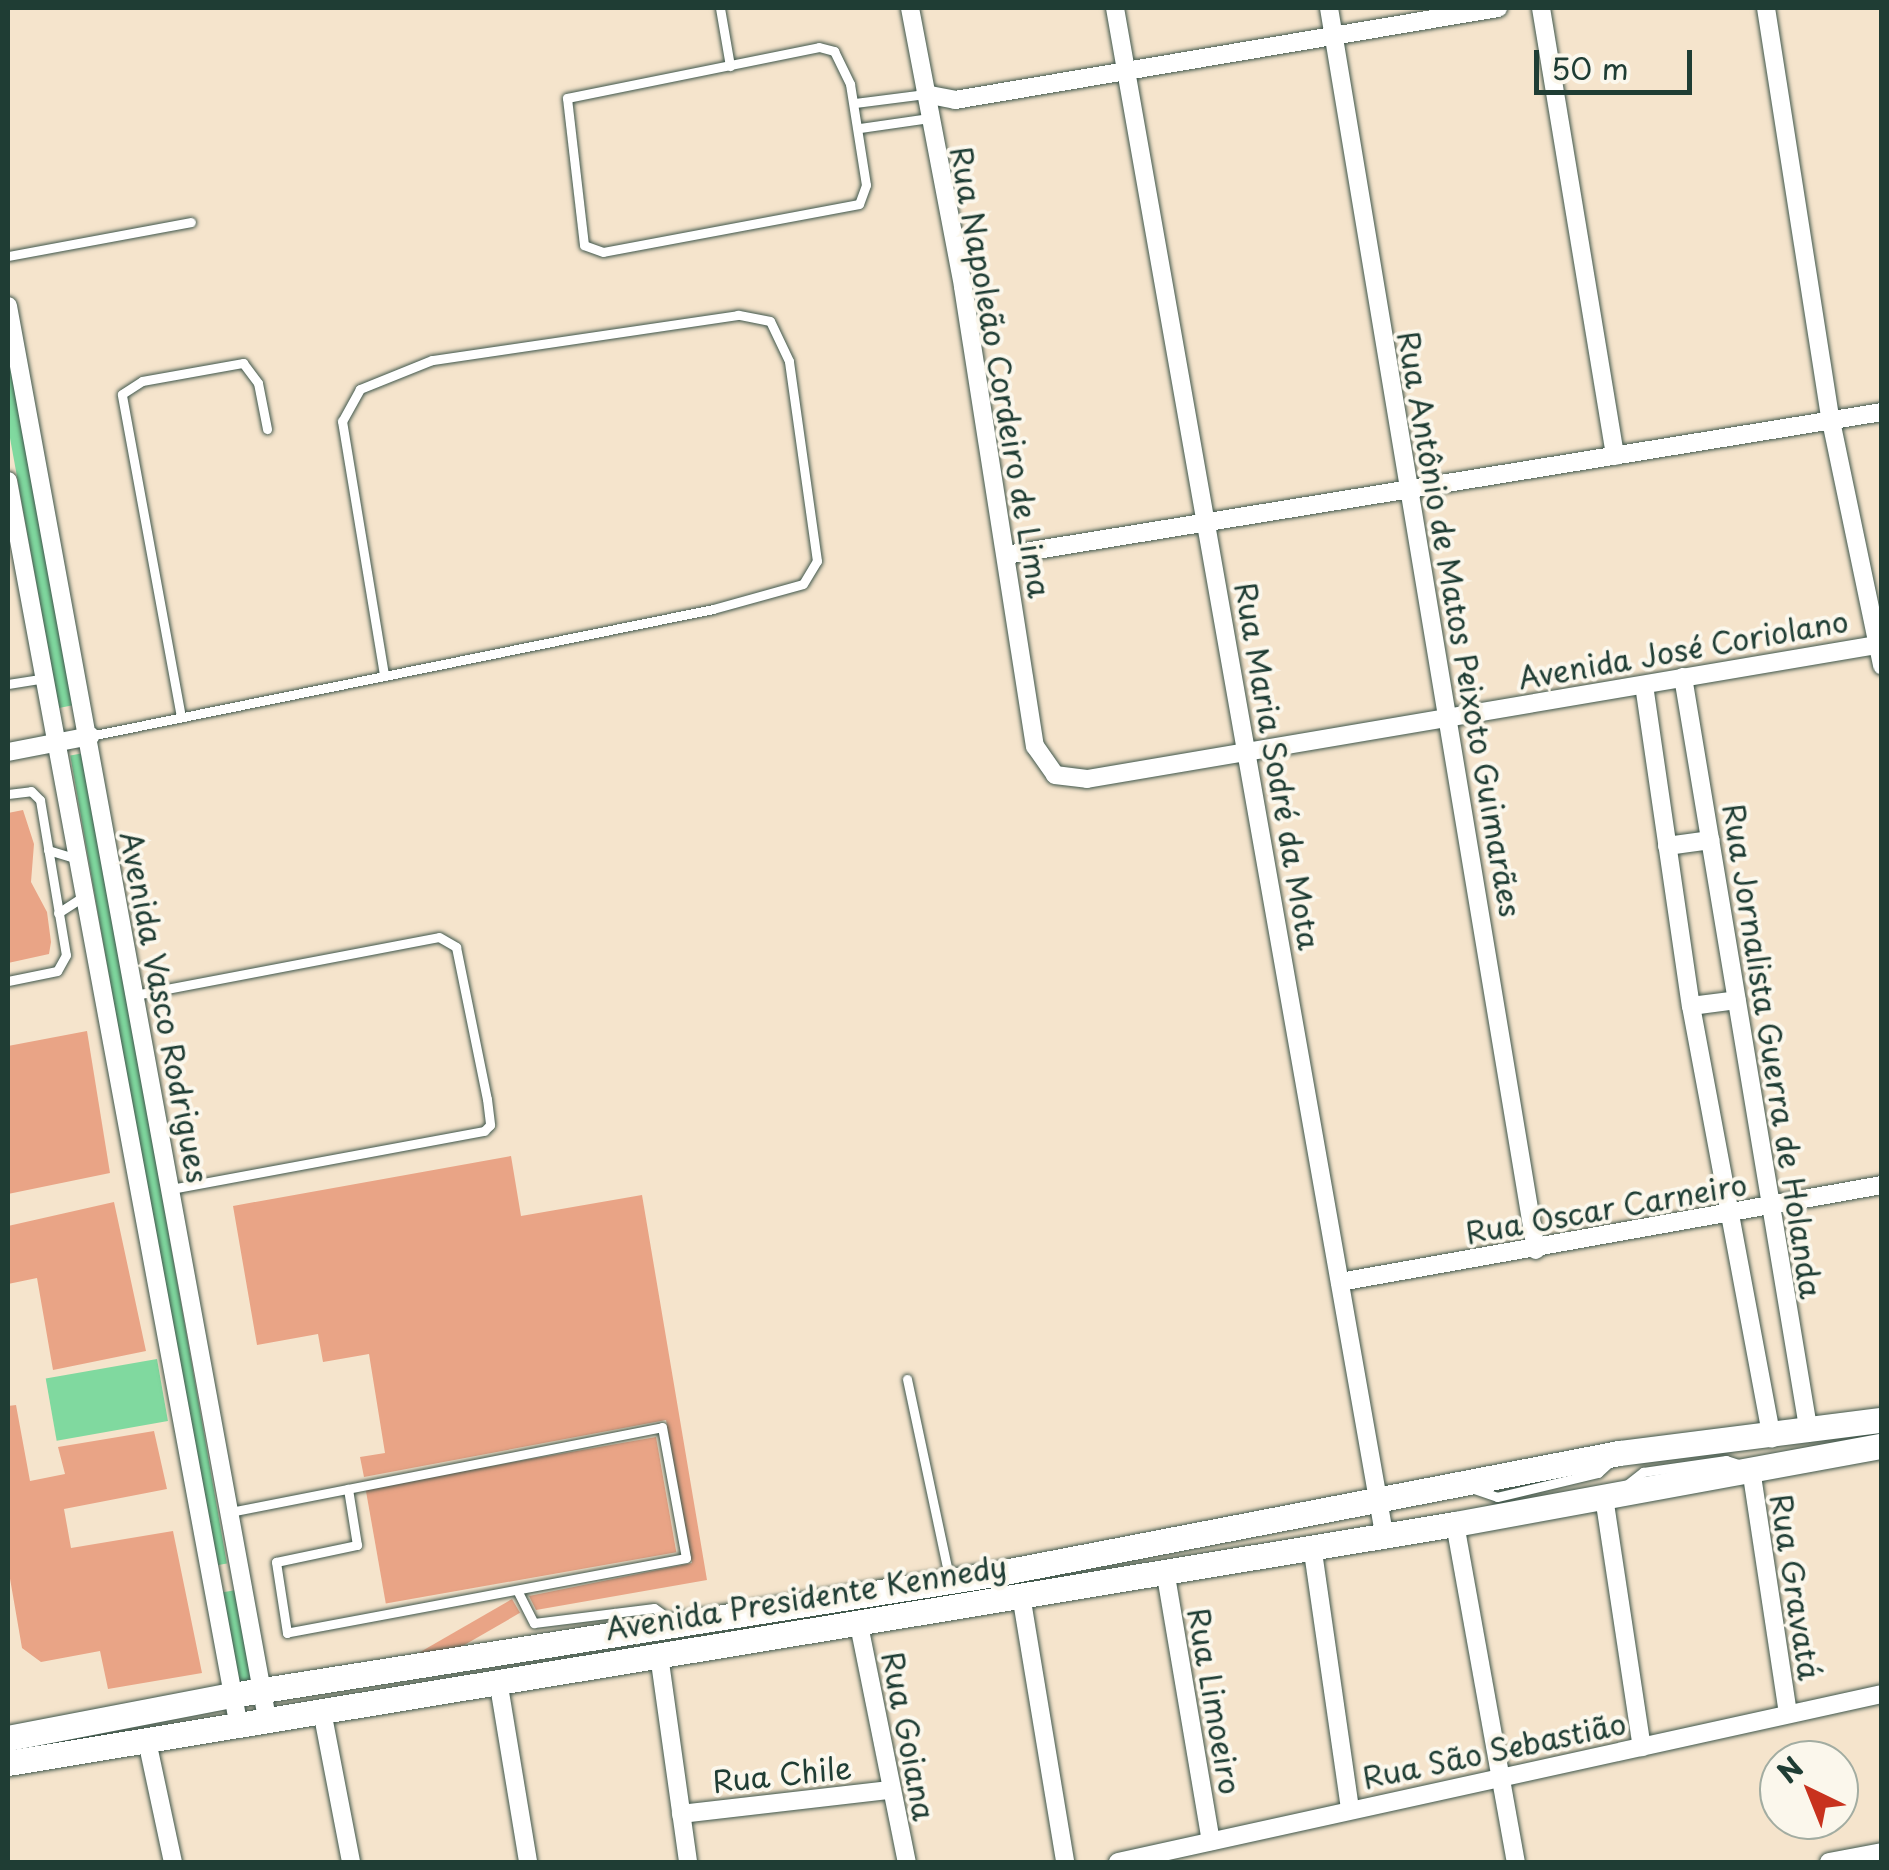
<!DOCTYPE html>
<html>
<head>
<meta charset="utf-8">
<style>
	body { margin:0 }
	#map { position:relative; width:1889px; height:1870px; overflow:hidden; background:#f5e4cc; font-family:"Playpen Sans",sans-serif }
	div>[style] { position:absolute }
	.green>* { inset:0; background:#80d99f; transform-origin:0 0 }
	.building>* { inset:0; background:#e9a486; transform-origin:0 0 }
	.roads { filter:drop-shadow(0 0 2px #3f564b) drop-shadow(0 0 2px #3f564b) }
	.lane>* { height:9px; margin:-4.5px; padding:0 4.5px; transform-origin:4.5px; border-radius:4.5px; background:#fff }
	.street>* { height:18px; margin:-9px; padding:0 9px; transform-origin:9px; border-radius:9px; background:#fff }
	.primary>* { height:25px; margin:-12.5px; padding:0 12.5px; transform-origin:12.5px; border-radius:12.5px; background:#fff }
	span { translate:-50% -50%; white-space:nowrap; text-align:center; line-height:1.15; -webkit-text-stroke:8px #fbf7ec; paint-order:stroke }
	.street-label { font-size:30px; color:#1f3d34 }
	.frame { position:absolute; inset:0; border:10px solid #1f3d34; pointer-events:none }
	.north { position:absolute; left:1759px; top:1740px; width:100px; height:100px; box-sizing:border-box; background:#fbf7ec; border:2px solid #a3ada2; border-radius:50%; rotate:317deg; font-size:28px; font-weight:700; line-height:40px; text-align:center; color:#1f3d34 }
	.north::after { content:''; display:block; margin:auto; width:35px; height:45px; background:#c8321e; clip-path:polygon(50% 0,100% 100%,50% 72%,0 100%) }
	.scale { position:absolute; left:1534px; top:50px; width:158px; height:45px; box-sizing:border-box; border:5px solid #1f3d34; border-top:0; padding-left:12px; font-size:30px; line-height:35px; white-space:nowrap; color:#1f3d34; -webkit-text-stroke:8px #fbf7ec; paint-order:stroke }
</style>
</head>
<body>
<div id="map">
	<div class="green">
		<div style="clip-path:polygon(8px 342px,74px 705px,59px 708px,8px 427px)"></div>
		<div style="left:84px;top:753px;width:823px;height:14px;rotate:80deg"></div>
		<div style="left:157px;top:1359px;width:63px;height:113px;rotate:80deg"></div>
		<div style="left:236px;top:1590px;width:91px;height:16px;rotate:80deg"></div>
	</div>
	<div class="building">
		<div style="clip-path:polygon(23px 810px,34px 844px,31px 882px,47px 912px,51px 942px,49px 954px,8px 963px,8px 813px)"></div>
		<div style="clip-path:polygon(87px 1031px,110px 1173px,8px 1194px,8px 1046px)"></div>
		<div style="clip-path:polygon(511px 1156px,521px 1216px,642px 1195px,707px 1580px,536px 1610px,529px 1596px,692px 1563px,666px 1420px,364px 1477px,360px 1457px,385px 1453px,369px 1354px,323px 1362px,318px 1334px,257px 1345px,233px 1206px)"></div>
		<div style="clip-path:polygon(114px 1202px,146px 1351px,53px 1370px,37px 1278px,8px 1284px,8px 1226px)"></div>
		<div style="clip-path:polygon(16px 1405px,30px 1481px,65px 1474px,58px 1447px,154px 1431px,167px 1489px,64px 1509px,71px 1548px,173px 1531px,202px 1673px,108px 1689px,100px 1651px,41px 1662px,22px 1648px,8px 1567px,8px 1406px)"></div>
		<div style="left:656px;top:1437px;width:117px;height:295px;rotate:80deg"></div>
		<div style="left:512px;top:1599px;width:16px;height:126px;rotate:60deg"></div>
	</div>
	<div class="roads">
		<div class="lane">
			<div style="left:720px;top:8px;width:59px;rotate:80.2deg"></div>
			<div style="left:819px;top:47px;width:16px;rotate:15deg"></div>
			<div style="left:834px;top:51px;width:37px;rotate:64deg"></div>
			<div style="left:850px;top:84px;width:102px;rotate:81deg"></div>
			<div style="left:866px;top:185px;width:20px;rotate:110deg"></div>
			<div style="left:859px;top:204px;width:260px;rotate:169.4deg"></div>
			<div style="left:603px;top:252px;width:20px;rotate:-160deg"></div>
			<div style="left:584px;top:245px;width:148px;rotate:-96.6deg"></div>
			<div style="left:567px;top:98px;width:257px;rotate:-11.4deg"></div>
			<div style="left:855px;top:103px;width:71px;rotate:-7.3deg"></div>
			<div style="left:860px;top:128px;width:70px;rotate:-8.2deg"></div>
			<div style="left:8px;top:256px;width:186px;rotate:-10.5deg"></div>
			<div style="left:8px;top:684px;width:36px;rotate:-9deg"></div>
			<div style="left:181px;top:717px;width:328px;rotate:-100.4deg"></div>
			<div style="left:122px;top:394px;width:24px;rotate:-33deg"></div>
			<div style="left:142px;top:381px;width:103px;rotate:-10.1deg"></div>
			<div style="left:243px;top:363px;width:25px;rotate:53deg"></div>
			<div style="left:258px;top:383px;width:47px;rotate:78.9deg"></div>
			<div style="left:90px;top:736px;width:636px;rotate:-11.52deg"></div>
			<div style="left:713px;top:609px;width:93px;rotate:-15.5deg"></div>
			<div style="left:803px;top:584px;width:27px;rotate:-59deg"></div>
			<div style="left:817px;top:561px;width:202px;rotate:-98deg"></div>
			<div style="left:789px;top:361px;width:44px;rotate:-115.4deg"></div>
			<div style="left:770px;top:321px;width:33px;rotate:-169deg"></div>
			<div style="left:738px;top:315px;width:309px;rotate:171.6deg"></div>
			<div style="left:432px;top:360px;width:78px;rotate:158.1deg"></div>
			<div style="left:360px;top:389px;width:37px;rotate:119deg"></div>
			<div style="left:342px;top:421px;width:256px;rotate:80.6deg"></div>
			<div style="left:8px;top:794px;width:23px;rotate:-7deg"></div>
			<div style="left:31px;top:791px;width:13px;rotate:45deg"></div>
			<div style="left:40px;top:800px;width:157px;rotate:80.5deg"></div>
			<div style="left:66px;top:955px;width:18px;rotate:119deg"></div>
			<div style="left:57px;top:971px;width:50px;rotate:168.5deg"></div>
			<div style="left:48px;top:850px;width:30px;rotate:17deg"></div>
			<div style="left:58px;top:913px;width:31px;rotate:-33deg"></div>
			<div style="left:135px;top:995px;width:309px;rotate:-10.8deg"></div>
			<div style="left:439px;top:937px;width:20px;rotate:30deg"></div>
			<div style="left:456px;top:947px;width:155px;rotate:78.5deg"></div>
			<div style="left:487px;top:1099px;width:26px;rotate:83deg"></div>
			<div style="left:490px;top:1125px;width:8px;rotate:135deg"></div>
			<div style="left:484px;top:1131px;width:318px;rotate:169.5deg"></div>
			<div style="left:907px;top:1379px;width:202px;rotate:78deg"></div>
			<div style="left:1625px;top:1486px;width:23px;rotate:-38deg"></div>
			<div style="left:1643px;top:1472px;width:84px;rotate:-8.2deg"></div>
			<div style="left:1726px;top:1460px;width:13px;rotate:18deg"></div>
			<div style="left:1474px;top:1489px;width:24px;rotate:19deg"></div>
			<div style="left:1497px;top:1497px;width:104px;rotate:-13.4deg"></div>
			<div style="left:1598px;top:1473px;width:16px;rotate:-43deg"></div>
			<div style="left:230px;top:1512px;width:440px;rotate:-11.1deg"></div>
			<div style="left:662px;top:1427px;width:133px;rotate:79.6deg"></div>
			<div style="left:686px;top:1558px;width:406px;rotate:169.4deg"></div>
			<div style="left:287px;top:1633px;width:72px;rotate:-98.8deg"></div>
			<div style="left:276px;top:1562px;width:83px;rotate:-11.9deg"></div>
			<div style="left:357px;top:1545px;width:57px;rotate:-99.1deg"></div>
			<div style="left:518px;top:1592px;width:35px;rotate:63deg"></div>
			<div style="left:534px;top:1623px;width:121px;rotate:-7.1deg"></div>
			<div style="left:654px;top:1608px;width:19px;rotate:35deg"></div>
		</div>
		<div class="street">
			<div style="left:910px;top:8px;width:284px;rotate:79.2deg"></div>
			<div style="left:963px;top:287px;width:465px;rotate:81.1deg"></div>
			<div style="left:1035px;top:746px;width:35px;rotate:55deg"></div>
			<div style="left:1055px;top:775px;width:32px;rotate:7deg"></div>
			<div style="left:1087px;top:779px;width:806px;rotate:-9.64deg"></div>
			<div style="left:1115px;top:8px;width:1550px;rotate:80deg"></div>
			<div style="left:1329px;top:8px;width:1259px;rotate:80.54deg"></div>
			<div style="left:1541px;top:8px;width:454px;rotate:80.6deg"></div>
			<div style="left:1766px;top:8px;width:418px;rotate:81.1deg"></div>
			<div style="left:1831px;top:421px;width:250px;rotate:78.2deg"></div>
			<div style="left:925px;top:94px;width:31px;rotate:11deg"></div>
			<div style="left:955px;top:100px;width:551px;rotate:-9.62deg"></div>
			<div style="left:8px;top:306px;width:1436px;rotate:79.61deg"></div>
			<div style="left:8px;top:481px;width:1262px;rotate:79.5deg"></div>
			<div style="left:1006px;top:555px;width:888px;rotate:-9.27deg"></div>
			<div style="left:1683px;top:677px;width:766px;rotate:80.54deg"></div>
			<div style="left:1644px;top:685px;width:324px;rotate:81.7deg"></div>
			<div style="left:1691px;top:1006px;width:440px;rotate:79.4deg"></div>
			<div style="left:8px;top:752px;width:84px;rotate:-11deg"></div>
			<div style="left:1667px;top:846px;width:44px;rotate:-7.8deg"></div>
			<div style="left:1691px;top:1006px;width:46px;rotate:-7.4deg"></div>
			<div style="left:1340px;top:1282px;width:551px;rotate:-10.15deg"></div>
			<div style="left:1751px;top:1469px;width:247px;rotate:81.4deg"></div>
			<div style="left:1604px;top:1497px;width:253px;rotate:81.4deg"></div>
			<div style="left:1455px;top:1524px;width:343px;rotate:79.8deg"></div>
			<div style="left:1312px;top:1545px;width:266px;rotate:81.8deg"></div>
			<div style="left:1165px;top:1570px;width:275px;rotate:80.4deg"></div>
			<div style="left:1021px;top:1595px;width:271px;rotate:80.6deg"></div>
			<div style="left:858px;top:1620px;width:247px;rotate:78.6deg"></div>
			<div style="left:659px;top:1655px;width:209px;rotate:82deg"></div>
			<div style="left:498px;top:1680px;width:184px;rotate:80.6deg"></div>
			<div style="left:322px;top:1711px;width:154px;rotate:79.1deg"></div>
			<div style="left:147px;top:1741px;width:124px;rotate:77.9deg"></div>
			<div style="left:681px;top:1814px;width:210px;rotate:-6.6deg"></div>
			<div style="left:1118px;top:1862px;width:782px;rotate:-12.4deg"></div>
			<div style="left:1829px;top:1862px;width:54px;rotate:-10.7deg"></div>
		</div>
		<div class="primary">
			<div style="left:8px;top:1738px;width:228px;rotate:-10.9deg"></div>
			<div style="left:232px;top:1695px;width:772px;rotate:-9.02deg"></div>
			<div style="left:994px;top:1574px;width:637px;rotate:-10.96deg"></div>
			<div style="left:1619px;top:1453px;width:265px;rotate:-7.2deg"></div>
			<div style="left:8px;top:1763px;width:1467px;rotate:-9.38deg"></div>
			<div style="left:1455px;top:1524px;width:434px;rotate:-10.4deg"></div>
		</div>
	</div>
	<div class="street-label">
		<span style="left:1001px;top:372px;rotate:80deg">Rua Napoleão Cordeiro de Lima</span>
		<span style="left:1460px;top:624px;rotate:80deg">Rua Antônio de Matos Peixoto Guimarães</span>
		<span style="left:1683px;top:649px;rotate:-10deg">Avenida José Coriolano</span>
		<span style="left:1278px;top:766px;rotate:80deg">Rua Maria Sodré da Mota</span>
		<span style="left:165px;top:1007px;rotate:79deg">Avenida Vasco Rodrigues</span>
		<span style="left:1773px;top:1051px;rotate:81deg">Rua Jornalista Guerra de Holanda</span>
		<span style="left:1606px;top:1208px;rotate:-10deg">Rua Oscar Carneiro</span>
		<span style="left:1796px;top:1587px;rotate:81deg">Rua Gravatá</span>
		<span style="left:806px;top:1597px;rotate:-9deg">Avenida Presidente Kennedy</span>
		<span style="left:1215px;top:1701px;rotate:80deg">Rua Limoeiro</span>
		<span style="left:909px;top:1736px;rotate:79deg">Rua Goiana</span>
		<span style="left:1494px;top:1750px;rotate:-12deg">Rua São Sebastião</span>
		<span style="left:782px;top:1774px;rotate:-6deg">Rua Chile</span>
	</div>
	<div class="frame"></div>
	<div class="north">N</div>
	<div class="scale">50 m</div>
</div>
</body>
</html>
